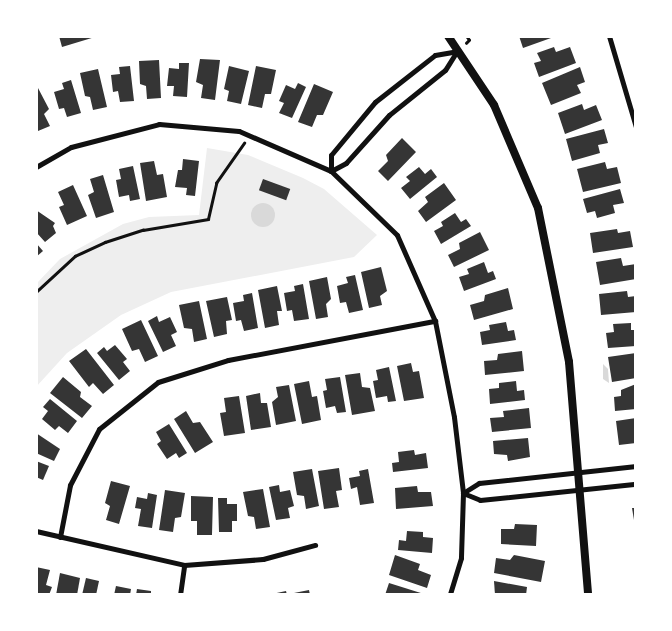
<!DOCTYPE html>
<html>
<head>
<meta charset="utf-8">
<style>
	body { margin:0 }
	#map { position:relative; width:672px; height:631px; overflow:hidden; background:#fff; font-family:"Space Grotesk",sans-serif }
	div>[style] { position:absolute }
	.green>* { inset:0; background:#eee }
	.water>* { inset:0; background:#d9d9d9 }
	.round { border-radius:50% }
	.building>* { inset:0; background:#353535; transform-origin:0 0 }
	.path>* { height:2.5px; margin:-1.25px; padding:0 1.25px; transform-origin:1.25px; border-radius:1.25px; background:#111 }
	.minor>* { height:5px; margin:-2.5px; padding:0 2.5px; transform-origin:2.5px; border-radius:2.5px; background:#111 }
	.tertiary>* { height:8px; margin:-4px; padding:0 4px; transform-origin:4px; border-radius:4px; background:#111 }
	span { translate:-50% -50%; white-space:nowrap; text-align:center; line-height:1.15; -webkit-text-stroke:4.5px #fff; paint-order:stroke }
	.frame { position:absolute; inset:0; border:38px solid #fff; pointer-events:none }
</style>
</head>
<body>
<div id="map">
	<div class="green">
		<div style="clip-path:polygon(207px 148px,248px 155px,303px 178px,324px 189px,377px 235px,354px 257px,171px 292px,121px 315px,67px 353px,36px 387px,36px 284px,60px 259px,123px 224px,149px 217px,199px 215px)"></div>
	</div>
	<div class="water">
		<div class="round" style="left:251px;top:203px;width:24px;height:24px"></div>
		<div style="clip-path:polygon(603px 364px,608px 369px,609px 383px,603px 379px)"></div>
	</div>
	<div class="building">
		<div style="clip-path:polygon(59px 36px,95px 36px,95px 37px,62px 47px)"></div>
		<div style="clip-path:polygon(519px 36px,550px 36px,551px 38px,523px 48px)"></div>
		<div style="clip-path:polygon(554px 47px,556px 52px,570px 47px,576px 63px,539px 77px,534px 63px,541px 61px,537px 53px)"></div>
		<div style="clip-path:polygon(200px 59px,220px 60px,215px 100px,201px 98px,203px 85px,196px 82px)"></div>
		<div style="clip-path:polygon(159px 60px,161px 98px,147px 99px,146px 86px,140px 84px,139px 61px)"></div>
		<div style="clip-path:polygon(179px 63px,189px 63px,187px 97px,173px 96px,174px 86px,167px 86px,169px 68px,179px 69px)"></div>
		<div style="clip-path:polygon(130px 66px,134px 101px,120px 102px,118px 91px,113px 92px,111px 75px,120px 74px,119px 67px)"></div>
		<div style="clip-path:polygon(229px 66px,249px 71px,241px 104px,227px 101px,229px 91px,224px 89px)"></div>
		<div style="clip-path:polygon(256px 66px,276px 70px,271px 94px,265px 94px,262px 108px,248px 105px)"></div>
		<div style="clip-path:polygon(580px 67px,585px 82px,577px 85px,581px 93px,551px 105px,542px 83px)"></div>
		<div style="clip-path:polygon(98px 69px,107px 107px,93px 110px,90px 97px,85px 96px,80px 73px)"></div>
		<div style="clip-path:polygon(71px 80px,81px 113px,67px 117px,64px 108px,59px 109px,54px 92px,64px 89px,62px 83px)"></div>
		<div style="clip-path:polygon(298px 83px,306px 87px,292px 118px,279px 113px,284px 103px,279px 101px,286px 85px,295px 89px)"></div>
		<div style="clip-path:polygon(314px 84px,333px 92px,323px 115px,317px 115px,312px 127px,298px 122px)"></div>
		<div style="clip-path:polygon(38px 88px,49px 109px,44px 114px,50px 126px,38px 131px)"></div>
		<div style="clip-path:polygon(582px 104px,584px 110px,596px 105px,602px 120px,565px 134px,558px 113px)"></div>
		<div style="clip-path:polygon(604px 129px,608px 143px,598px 145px,600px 153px,572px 161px,566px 139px)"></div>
		<div style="clip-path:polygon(402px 138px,416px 152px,388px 181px,378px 171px,388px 161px,386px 155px)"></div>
		<div style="clip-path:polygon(183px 159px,199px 161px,195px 196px,186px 195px,187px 188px,175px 187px,178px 170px,182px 170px)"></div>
		<div style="clip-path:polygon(154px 161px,157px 175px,163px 174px,167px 197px,146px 201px,140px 163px)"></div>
		<div style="clip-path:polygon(605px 162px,607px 169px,617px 167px,621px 183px,583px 192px,577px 169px)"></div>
		<div style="clip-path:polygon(133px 166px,140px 199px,130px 201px,129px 195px,119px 197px,116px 180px,121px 179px,119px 169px)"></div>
		<div style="clip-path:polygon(419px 167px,425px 174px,431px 169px,437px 177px,410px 199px,401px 188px,410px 181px,406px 177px)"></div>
		<div style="clip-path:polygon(103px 175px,114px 212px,96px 218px,88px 195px,94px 192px,90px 179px)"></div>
		<div style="left:263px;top:179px;width:29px;height:12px;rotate:20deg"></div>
		<div style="clip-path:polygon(444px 183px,456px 200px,426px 222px,418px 211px,428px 202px,425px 197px)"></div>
		<div style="clip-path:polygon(73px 185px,87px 216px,67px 225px,59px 207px,64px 205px,58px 192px)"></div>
		<div style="clip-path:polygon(620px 189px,624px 203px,613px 205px,615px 213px,597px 218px,595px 211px,587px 213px,583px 199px)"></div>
		<div style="clip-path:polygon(36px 210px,55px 223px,53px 226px,56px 233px,45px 242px,36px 232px)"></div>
		<div style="clip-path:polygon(455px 213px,461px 222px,466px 219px,471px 226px,441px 244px,434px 231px,443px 226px,441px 222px)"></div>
		<div style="clip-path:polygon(617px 229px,618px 233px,630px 231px,633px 247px,593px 253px,590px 233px)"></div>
		<div style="clip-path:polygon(480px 232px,489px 250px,454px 267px,448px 255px,460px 249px,459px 243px)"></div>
		<div style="clip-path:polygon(36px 243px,43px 251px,36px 257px)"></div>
		<div style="clip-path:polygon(621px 258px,623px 266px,636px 264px,636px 279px,600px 285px,596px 262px)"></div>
		<div style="clip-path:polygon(484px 262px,488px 273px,493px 271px,496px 279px,464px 291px,459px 277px,469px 274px,467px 269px)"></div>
		<div style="clip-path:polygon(381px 267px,387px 291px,380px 296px,382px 305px,369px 308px,361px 272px)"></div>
		<div style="clip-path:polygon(355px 275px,363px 310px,349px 313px,346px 302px,340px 303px,337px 286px,348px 283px,346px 277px)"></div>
		<div style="clip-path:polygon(327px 277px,331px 299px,326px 304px,328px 317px,316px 319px,309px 281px)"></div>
		<div style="clip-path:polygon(303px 284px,309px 319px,294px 321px,292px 310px,287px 311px,284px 293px,295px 291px,294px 286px)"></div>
		<div style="clip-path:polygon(277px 286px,282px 311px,277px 311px,279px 325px,265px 328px,258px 290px)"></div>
		<div style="clip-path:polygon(508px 288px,513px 309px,474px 320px,470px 305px,484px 301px,485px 295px)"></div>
		<div style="clip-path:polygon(627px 291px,628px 297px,636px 296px,636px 312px,601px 315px,599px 294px)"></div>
		<div style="clip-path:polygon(252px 293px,258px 328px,244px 331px,241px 320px,236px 321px,233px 303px,244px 301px,243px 295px)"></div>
		<div style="clip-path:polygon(227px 297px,232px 320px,226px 321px,227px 334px,214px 337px,206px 301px)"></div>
		<div style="clip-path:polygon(199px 301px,207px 339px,194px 342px,192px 329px,184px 328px,179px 305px)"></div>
		<div style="clip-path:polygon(157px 316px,159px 322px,170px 317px,177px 332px,171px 335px,176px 346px,163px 352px,148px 321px)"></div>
		<div style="clip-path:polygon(141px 320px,158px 356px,145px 362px,139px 349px,132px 351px,122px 329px)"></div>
		<div style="clip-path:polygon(506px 322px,508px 331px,514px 330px,516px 340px,482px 345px,480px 332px,490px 330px,489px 325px)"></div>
		<div style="clip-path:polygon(631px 323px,631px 330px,636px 330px,636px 346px,608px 348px,606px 333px,614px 332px,613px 324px)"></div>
		<div style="clip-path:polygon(115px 345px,127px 359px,123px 362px,130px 371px,119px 380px,97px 353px,104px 347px,107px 351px)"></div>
		<div style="clip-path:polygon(86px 349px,114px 385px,103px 394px,93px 383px,89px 387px,69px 361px)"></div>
		<div style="clip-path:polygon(522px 351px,524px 371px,485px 375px,484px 361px,497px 360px,498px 354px)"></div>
		<div style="clip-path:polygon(636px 353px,636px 378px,612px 382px,608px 357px)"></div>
		<div style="clip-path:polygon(411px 363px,413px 372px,419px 371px,424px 398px,404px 401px,397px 366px)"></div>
		<div style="clip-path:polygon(389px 367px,396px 401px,388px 402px,387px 396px,376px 398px,373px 381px,378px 380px,376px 370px)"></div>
		<div style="clip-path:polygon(360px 373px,362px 387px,370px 388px,375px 411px,352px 415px,345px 375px)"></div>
		<div style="clip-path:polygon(63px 377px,81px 392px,80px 397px,92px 406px,82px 418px,50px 393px)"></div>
		<div style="clip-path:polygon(340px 377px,346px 412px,337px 413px,335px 406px,326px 408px,323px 391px,327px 390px,325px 379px)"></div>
		<div style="clip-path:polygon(309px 381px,312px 397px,317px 396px,321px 420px,302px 424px,294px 384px)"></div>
		<div style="clip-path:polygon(516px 381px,517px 391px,524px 390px,525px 400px,490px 404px,489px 389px,499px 388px,499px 383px)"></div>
		<div style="clip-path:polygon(636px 384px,636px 409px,615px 411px,614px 397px,621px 396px,621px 390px)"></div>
		<div style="clip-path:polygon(289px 385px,296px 421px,276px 425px,272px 402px,278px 397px,276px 387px)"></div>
		<div style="clip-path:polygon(260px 393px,261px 403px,267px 403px,271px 427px,251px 430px,246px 396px)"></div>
		<div style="clip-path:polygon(239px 396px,245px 433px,224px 436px,220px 413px,226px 412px,224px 398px)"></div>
		<div style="clip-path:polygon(50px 399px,77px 421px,68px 433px,59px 426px,55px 430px,42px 419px,48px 411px,43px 407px)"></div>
		<div style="clip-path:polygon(529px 408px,531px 428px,492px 432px,490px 418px,504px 417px,503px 411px)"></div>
		<div style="clip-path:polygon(186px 411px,193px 423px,200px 422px,213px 442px,195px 453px,174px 419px)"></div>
		<div style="clip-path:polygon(636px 418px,636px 443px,619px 445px,616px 421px)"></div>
		<div style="clip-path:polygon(169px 424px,187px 453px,179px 458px,176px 453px,167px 459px,157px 444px,161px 441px,156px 432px)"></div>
		<div style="clip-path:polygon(36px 433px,60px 449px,54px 461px,36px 453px)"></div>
		<div style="clip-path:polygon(528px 438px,530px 457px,508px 461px,507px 455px,494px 454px,493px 441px)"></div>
		<div style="clip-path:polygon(414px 450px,415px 455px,426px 453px,428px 468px,393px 472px,392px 463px,399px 462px,398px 452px)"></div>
		<div style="clip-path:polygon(36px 461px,49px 466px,43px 480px,36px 477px)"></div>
		<div style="clip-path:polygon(339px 468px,342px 490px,336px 491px,339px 507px,324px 509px,318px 471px)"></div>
		<div style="clip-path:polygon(312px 469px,319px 506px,306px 509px,304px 496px,297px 495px,293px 472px)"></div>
		<div style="clip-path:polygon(368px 469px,374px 503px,360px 505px,357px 487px,351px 489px,349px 478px,360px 476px,359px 471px)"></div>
		<div style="clip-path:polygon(111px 481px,130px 486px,119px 524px,106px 520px,110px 506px,105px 503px)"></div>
		<div style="clip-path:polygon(279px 485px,280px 492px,290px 490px,294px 506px,288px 508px,290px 518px,276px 520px,269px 487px)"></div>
		<div style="clip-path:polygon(417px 486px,418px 492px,431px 492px,433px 506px,396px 509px,395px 488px)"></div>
		<div style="clip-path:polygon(263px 489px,270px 527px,256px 529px,254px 517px,248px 516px,243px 492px)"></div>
		<div style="clip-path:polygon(165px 490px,185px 493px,181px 517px,175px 518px,173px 532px,159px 530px)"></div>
		<div style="clip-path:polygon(148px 493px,157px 495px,152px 528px,138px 526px,141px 509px,135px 508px,137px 497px,147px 499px)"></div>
		<div style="clip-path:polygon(191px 496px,213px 497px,212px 535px,197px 535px,197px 521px,191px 521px)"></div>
		<div style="clip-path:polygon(218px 498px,227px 498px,227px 504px,237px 504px,237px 521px,232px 521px,232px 532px,219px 532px)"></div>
		<div style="clip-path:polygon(632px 508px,636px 508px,636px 525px,635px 526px)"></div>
		<div style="clip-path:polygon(515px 524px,537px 525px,536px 546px,501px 544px,501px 529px,514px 529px)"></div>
		<div style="clip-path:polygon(407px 531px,423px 532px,423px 537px,433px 538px,432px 553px,398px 550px,399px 540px,406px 541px)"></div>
		<div style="clip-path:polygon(395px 555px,420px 564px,418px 570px,431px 575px,427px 588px,389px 575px)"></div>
		<div style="clip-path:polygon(514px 555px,545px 561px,541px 582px,494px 573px,496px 558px,510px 560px)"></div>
		<div style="clip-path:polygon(36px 567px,50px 570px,46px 585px,52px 587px,49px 595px,36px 595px)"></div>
		<div style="clip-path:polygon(60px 573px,80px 578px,77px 595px,56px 595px)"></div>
		<div style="clip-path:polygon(86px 578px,99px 581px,96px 595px,82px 595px)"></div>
		<div style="clip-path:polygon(494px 581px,527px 587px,526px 595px,495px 595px)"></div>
		<div style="clip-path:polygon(389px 583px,424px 594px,424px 595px,385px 595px)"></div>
		<div style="clip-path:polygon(116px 586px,131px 589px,130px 595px,114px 595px)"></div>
		<div style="clip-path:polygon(137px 589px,151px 591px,151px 595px,136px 595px)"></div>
		<div style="clip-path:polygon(309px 590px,310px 595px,294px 595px,294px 593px)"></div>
		<div style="clip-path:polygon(286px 591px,287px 595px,272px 595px,272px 594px)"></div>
	</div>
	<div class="path">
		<div style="left:466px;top:43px;width:4px;rotate:-45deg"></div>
		<div style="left:469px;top:40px;width:5px;rotate:-127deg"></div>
		<div style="left:36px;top:292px;width:53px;rotate:-42.7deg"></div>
		<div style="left:75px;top:256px;width:33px;rotate:-25deg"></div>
		<div style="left:105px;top:242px;width:40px;rotate:-18deg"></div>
		<div style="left:143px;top:230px;width:66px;rotate:-9.6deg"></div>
		<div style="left:208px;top:219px;width:37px;rotate:-77deg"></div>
		<div style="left:216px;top:183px;width:49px;rotate:-55deg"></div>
	</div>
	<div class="minor">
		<div style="left:609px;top:36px;width:95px;rotate:73.5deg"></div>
		<div style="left:457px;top:51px;width:22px;rotate:122deg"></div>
		<div style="left:445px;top:70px;width:72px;rotate:141.2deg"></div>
		<div style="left:389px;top:115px;width:64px;rotate:131.9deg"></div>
		<div style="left:346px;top:163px;width:17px;rotate:152deg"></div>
		<div style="left:331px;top:171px;width:16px;rotate:-90deg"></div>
		<div style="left:331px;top:155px;width:69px;rotate:-50.3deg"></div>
		<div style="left:375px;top:102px;width:76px;rotate:-38.1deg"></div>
		<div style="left:435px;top:55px;width:22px;rotate:-10deg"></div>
		<div style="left:36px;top:167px;width:40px;rotate:-29.7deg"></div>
		<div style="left:71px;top:147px;width:91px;rotate:-14.6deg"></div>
		<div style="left:159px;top:124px;width:80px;rotate:5deg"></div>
		<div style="left:239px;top:131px;width:100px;rotate:23.5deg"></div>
		<div style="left:331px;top:171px;width:92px;rotate:44.1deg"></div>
		<div style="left:397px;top:235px;width:94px;rotate:66.2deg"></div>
		<div style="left:435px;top:321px;width:98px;rotate:78.8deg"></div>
		<div style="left:454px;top:417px;width:77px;rotate:83.2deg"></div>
		<div style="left:463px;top:493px;width:65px;rotate:91.8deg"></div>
		<div style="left:461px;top:558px;width:39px;rotate:107deg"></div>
		<div style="left:463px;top:493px;width:19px;rotate:-32deg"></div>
		<div style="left:479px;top:483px;width:158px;rotate:-6.2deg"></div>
		<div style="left:463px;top:493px;width:18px;rotate:22deg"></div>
		<div style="left:480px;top:500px;width:157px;rotate:-5.9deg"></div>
		<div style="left:36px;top:531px;width:152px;rotate:12.9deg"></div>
		<div style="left:184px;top:565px;width:79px;rotate:-4.3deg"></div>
		<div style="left:263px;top:559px;width:54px;rotate:-15.1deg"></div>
		<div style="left:60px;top:537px;width:53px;rotate:-79.1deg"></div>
		<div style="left:70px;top:485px;width:63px;rotate:-62.6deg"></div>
		<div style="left:99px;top:429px;width:75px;rotate:-38.5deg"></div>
		<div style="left:158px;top:382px;width:73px;rotate:-17.4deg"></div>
		<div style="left:228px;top:360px;width:211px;rotate:-10.7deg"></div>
		<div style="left:180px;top:595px;width:30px;rotate:-82deg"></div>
	</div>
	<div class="tertiary">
		<div style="left:448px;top:36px;width:83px;rotate:56.3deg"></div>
		<div style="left:494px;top:105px;width:112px;rotate:66.9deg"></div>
		<div style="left:538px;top:208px;width:157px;rotate:78.6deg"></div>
		<div style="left:569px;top:362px;width:234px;rotate:85.3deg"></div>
	</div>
	<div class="frame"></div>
</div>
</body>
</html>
